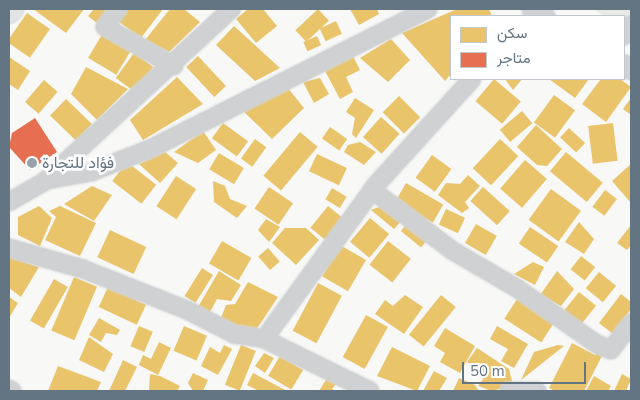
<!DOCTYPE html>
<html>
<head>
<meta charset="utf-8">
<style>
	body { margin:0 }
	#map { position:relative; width:640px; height:400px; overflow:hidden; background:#f8f8f7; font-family:"Nunito Sans",Vazirmatn,sans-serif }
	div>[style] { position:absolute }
	.green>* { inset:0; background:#e8ebe5 }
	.homes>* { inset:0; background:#e9c46a; transform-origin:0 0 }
	.shops>* { inset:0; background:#e76f51 }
	.roads { filter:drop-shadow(0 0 1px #d4d6d6) drop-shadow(0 0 1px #d4d6d6) }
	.minor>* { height:18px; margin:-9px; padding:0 9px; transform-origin:9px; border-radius:9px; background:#cfd1d2 }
	.tertiary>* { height:21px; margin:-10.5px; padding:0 10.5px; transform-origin:10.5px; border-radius:10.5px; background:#cfd1d2 }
	.secondary>* { height:24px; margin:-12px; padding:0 12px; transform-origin:12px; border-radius:12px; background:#e2e3e3 }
	.dots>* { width:14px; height:14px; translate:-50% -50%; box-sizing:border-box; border:2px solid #fff; border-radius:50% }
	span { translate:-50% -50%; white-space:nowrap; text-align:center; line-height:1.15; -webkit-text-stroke:5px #fff; paint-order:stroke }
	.poi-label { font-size:16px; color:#637482 }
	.left { translate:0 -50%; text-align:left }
	.frame { position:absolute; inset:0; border:10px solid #637482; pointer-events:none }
	.legend { position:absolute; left:450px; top:15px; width:175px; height:65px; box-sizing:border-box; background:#fff; border:1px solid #c1c7cd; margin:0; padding:6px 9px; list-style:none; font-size:15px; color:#637482 }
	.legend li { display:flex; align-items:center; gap:10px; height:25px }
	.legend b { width:25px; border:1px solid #c1c7cd }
	.scale { position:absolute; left:462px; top:362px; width:124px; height:22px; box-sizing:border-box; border:2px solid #637482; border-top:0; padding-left:6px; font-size:15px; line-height:18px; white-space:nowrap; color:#637482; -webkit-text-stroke:4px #fff; paint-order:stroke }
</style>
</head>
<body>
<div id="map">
	<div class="green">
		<div style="clip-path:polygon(592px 9px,631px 9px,631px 17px,624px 27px,624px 16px,605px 16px)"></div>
	</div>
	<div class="homes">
		<div style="clip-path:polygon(33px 9px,84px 9px,66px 33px)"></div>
		<div style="clip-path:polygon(94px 9px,109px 9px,98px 24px,88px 16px)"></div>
		<div style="clip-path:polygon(128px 9px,163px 9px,141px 38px,119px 22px)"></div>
		<div style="clip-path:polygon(170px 9px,184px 9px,200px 22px,169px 52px,145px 40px)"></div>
		<div style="clip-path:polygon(248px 9px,263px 9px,277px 26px,256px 43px,236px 19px)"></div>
		<div style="left:318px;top:9px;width:16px;height:31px;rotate:47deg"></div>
		<div style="clip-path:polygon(350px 9px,377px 9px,379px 14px,359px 25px)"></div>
		<div style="clip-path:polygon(457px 9px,489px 9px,492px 16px,451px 16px,451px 74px,445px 81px,402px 33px)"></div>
		<div style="left:27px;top:13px;width:28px;height:35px;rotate:35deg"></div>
		<div style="left:336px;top:21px;width:14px;height:18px;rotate:65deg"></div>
		<div style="clip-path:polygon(234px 26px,280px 68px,255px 81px,216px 45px)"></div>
		<div style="left:103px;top:33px;width:33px;height:29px;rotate:31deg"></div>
		<div style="left:317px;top:36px;width:10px;height:15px;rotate:66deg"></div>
		<div style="clip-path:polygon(391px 39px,410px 60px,388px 82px,360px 58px)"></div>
		<div style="left:134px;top:53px;width:24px;height:31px;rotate:36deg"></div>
		<div style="left:198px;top:56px;width:41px;height:16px;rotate:47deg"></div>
		<div style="clip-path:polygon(353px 56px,360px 70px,346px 77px,353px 92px,340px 99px,325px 71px)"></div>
		<div style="clip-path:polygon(9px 57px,30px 71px,18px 90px,9px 84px)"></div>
		<div style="clip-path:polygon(86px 67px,128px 89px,97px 120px,71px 94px)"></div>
		<div style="clip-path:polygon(177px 77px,203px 104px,143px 140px,130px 120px)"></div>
		<div style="clip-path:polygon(320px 78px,329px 94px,314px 103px,303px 82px)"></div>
		<div style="left:494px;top:79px;width:35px;height:29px;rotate:40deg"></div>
		<div style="clip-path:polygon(505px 79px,522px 79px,513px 90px)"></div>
		<div style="clip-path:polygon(549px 79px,589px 79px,575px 98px)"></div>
		<div style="clip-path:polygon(601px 79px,620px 79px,631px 87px,606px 122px,582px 104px)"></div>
		<div style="left:44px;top:80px;width:18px;height:29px;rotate:41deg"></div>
		<div style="clip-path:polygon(287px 87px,304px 108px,272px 139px,242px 110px)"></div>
		<div style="left:554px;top:95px;width:26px;height:34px;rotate:36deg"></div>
		<div style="left:399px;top:96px;width:30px;height:23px;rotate:45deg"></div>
		<div style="clip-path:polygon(355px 98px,374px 110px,356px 138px,352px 134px,355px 118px,346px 112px)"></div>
		<div style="clip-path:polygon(631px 98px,631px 115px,623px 109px)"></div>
		<div style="left:66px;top:99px;width:36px;height:23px;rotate:44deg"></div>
		<div style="left:522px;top:111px;width:16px;height:29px;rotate:50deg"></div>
		<div style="left:381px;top:117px;width:25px;height:27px;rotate:42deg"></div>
		<div style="left:223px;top:123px;width:31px;height:19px;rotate:36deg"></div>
		<div style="left:613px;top:123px;width:38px;height:25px;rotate:83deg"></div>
		<div style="clip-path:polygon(536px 125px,562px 149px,547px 166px,537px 165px,517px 147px)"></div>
		<div style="left:330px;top:127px;width:21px;height:14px;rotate:35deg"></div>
		<div style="left:569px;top:128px;width:22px;height:13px;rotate:43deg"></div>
		<div style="clip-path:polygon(203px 131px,216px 150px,198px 163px,174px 152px)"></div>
		<div style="left:300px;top:132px;width:23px;height:57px;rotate:40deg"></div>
		<div style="left:255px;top:139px;width:14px;height:24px;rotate:36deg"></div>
		<div style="left:500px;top:139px;width:25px;height:40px;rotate:43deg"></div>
		<div style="clip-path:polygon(360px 142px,376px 152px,364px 165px,344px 152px,348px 145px)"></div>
		<div style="clip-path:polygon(165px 152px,178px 163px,160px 183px,139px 164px)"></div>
		<div style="left:566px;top:152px;width:48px;height:25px;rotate:40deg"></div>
		<div style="left:219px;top:153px;width:29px;height:19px;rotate:31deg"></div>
		<div style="left:317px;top:154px;width:33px;height:19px;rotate:25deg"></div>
		<div style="left:432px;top:155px;width:24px;height:28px;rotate:36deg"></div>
		<div style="left:525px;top:160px;width:29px;height:38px;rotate:41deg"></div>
		<div style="left:127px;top:162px;width:37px;height:24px;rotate:38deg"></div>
		<div style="clip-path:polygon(631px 164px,631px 203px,612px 181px)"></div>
		<div style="clip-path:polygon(468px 175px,480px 186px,465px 202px,469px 208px,462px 213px,438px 195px,446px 183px,460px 184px)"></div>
		<div style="left:176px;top:176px;width:24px;height:36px;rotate:33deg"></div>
		<div style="clip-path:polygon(213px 181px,225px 186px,230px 199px,247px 206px,237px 218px,214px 202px)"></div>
		<div style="left:406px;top:183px;width:43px;height:21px;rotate:30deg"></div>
		<div style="clip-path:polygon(92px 186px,112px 195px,94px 221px,64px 204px)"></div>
		<div style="left:269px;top:187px;width:29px;height:26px;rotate:34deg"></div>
		<div style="left:483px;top:187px;width:36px;height:19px;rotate:42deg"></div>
		<div style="left:332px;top:188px;width:17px;height:13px;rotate:31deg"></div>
		<div style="left:551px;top:189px;width:37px;height:38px;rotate:36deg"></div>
		<div style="left:605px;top:190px;width:15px;height:21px;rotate:37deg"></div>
		<div style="clip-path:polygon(384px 205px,402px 220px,394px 229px,371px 210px)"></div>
		<div style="clip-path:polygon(39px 206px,52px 218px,40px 246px,18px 235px,18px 217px)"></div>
		<div style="clip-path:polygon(60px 206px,96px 223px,80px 256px,45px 240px,56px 217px,49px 211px)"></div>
		<div style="left:328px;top:206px;width:19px;height:28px;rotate:39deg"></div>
		<div style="left:446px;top:209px;width:21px;height:17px;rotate:25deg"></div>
		<div style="left:370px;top:218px;width:25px;height:31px;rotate:40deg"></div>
		<div style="clip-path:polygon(266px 219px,280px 227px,269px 242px,258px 230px)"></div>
		<div style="left:409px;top:221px;width:26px;height:13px;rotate:39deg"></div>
		<div style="clip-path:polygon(579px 222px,594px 239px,584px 254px,565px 242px)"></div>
		<div style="left:476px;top:224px;width:24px;height:22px;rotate:30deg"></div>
		<div style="clip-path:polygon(631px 225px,631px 245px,627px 250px,617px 243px)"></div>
		<div style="left:530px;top:227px;width:34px;height:20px;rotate:34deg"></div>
		<div style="clip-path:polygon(285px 228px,306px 228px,319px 240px,296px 265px,272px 243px)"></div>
		<div style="left:110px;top:230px;width:40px;height:30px;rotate:25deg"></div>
		<div style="left:222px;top:241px;width:34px;height:26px;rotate:30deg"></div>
		<div style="left:388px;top:241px;width:29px;height:30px;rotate:38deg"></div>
		<div style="left:340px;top:245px;width:30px;height:36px;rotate:30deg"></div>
		<div style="left:268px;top:248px;width:18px;height:13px;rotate:49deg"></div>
		<div style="left:581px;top:256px;width:18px;height:17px;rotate:38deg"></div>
		<div style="clip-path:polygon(9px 257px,39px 267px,21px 297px,9px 288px)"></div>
		<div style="clip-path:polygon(533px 262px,544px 267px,535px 285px,514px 274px)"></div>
		<div style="left:202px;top:268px;width:13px;height:33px;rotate:32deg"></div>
		<div style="clip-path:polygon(219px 271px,241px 285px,231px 301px,217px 299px,209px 314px,198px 307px)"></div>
		<div style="clip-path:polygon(557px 271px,574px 289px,561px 306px,540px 295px)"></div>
		<div style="left:599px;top:272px;width:22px;height:21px;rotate:39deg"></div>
		<div style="left:74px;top:277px;width:25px;height:58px;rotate:23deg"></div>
		<div style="left:54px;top:279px;width:16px;height:48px;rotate:30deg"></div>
		<div style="clip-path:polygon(248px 282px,278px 297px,254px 333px,221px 318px,226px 305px,235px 304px)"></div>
		<div style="left:318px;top:283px;width:27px;height:54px;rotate:28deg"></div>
		<div style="left:108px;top:287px;width:42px;height:22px;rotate:25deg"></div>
		<div style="left:579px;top:292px;width:22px;height:25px;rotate:39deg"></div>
		<div style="clip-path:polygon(621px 294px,631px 302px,631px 309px,613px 334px,599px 323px)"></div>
		<div style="clip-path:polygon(405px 295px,423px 307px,404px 334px,375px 314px,385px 300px,393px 306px)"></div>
		<div style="left:441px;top:295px;width:19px;height:51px;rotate:39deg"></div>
		<div style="left:519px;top:296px;width:44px;height:27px;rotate:33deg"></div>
		<div style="clip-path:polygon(9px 297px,18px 303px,9px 318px)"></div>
		<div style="left:366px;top:315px;width:25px;height:48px;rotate:29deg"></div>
		<div style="clip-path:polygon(99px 318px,120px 330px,117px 335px,106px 333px,101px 342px,89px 335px)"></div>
		<div style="left:139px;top:326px;width:15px;height:22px;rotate:23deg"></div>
		<div style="left:184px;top:326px;width:25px;height:27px;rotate:23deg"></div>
		<div style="clip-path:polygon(497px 326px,528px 344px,514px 368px,501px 361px,508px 349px,490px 339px)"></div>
		<div style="clip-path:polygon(445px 328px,475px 346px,460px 373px,440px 362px,445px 353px,434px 346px)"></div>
		<div style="clip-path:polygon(89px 337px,113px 354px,104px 372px,79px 360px)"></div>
		<div style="clip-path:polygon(159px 342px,171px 348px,158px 375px,139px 365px,143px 355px,151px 359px)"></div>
		<div style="clip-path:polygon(572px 343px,595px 355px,597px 351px,603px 354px,584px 391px,555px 391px,549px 388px)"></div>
		<div style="clip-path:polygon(224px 345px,232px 349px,218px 375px,201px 366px,210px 347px,220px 353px)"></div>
		<div style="left:241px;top:345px;width:16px;height:43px;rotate:22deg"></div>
		<div style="clip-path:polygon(558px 345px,564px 346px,521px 380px,534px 352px)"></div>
		<div style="clip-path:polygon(392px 347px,430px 366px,417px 391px,377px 376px)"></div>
		<div style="clip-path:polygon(477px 348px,509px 369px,513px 385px,492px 391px,478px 386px,486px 375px,467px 362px)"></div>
		<div style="clip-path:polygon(264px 353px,274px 358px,265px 373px,255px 366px)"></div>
		<div style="left:280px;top:356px;width:27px;height:23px;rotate:31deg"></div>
		<div style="clip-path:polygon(123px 360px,137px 367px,125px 391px,109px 391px)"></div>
		<div style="clip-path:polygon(58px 366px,101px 382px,97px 391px,48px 391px)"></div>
		<div style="clip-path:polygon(434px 371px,447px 378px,439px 391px,423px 391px)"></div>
		<div style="clip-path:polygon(193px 373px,208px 380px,203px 391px,193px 391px,188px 383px)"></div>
		<div style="clip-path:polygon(253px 373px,287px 391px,259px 391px,247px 385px)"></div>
		<div style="clip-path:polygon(150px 374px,160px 376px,180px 386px,177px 391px,149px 391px)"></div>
		<div style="clip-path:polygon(622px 374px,631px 379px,626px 391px,614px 391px)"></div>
		<div style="clip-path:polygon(594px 376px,611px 386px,608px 391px,586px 391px)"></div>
		<div style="clip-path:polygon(327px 378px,336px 384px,332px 389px,336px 391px,319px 391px)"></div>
		<div style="clip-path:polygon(459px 378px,475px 385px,479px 391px,453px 391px)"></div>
	</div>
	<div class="shops">
		<div style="clip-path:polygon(35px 118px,57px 152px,30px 170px,9px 147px,12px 133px)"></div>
	</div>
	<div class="roads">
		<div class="minor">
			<div style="left:118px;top:9px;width:22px;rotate:126deg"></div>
			<div style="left:105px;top:27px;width:79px;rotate:29.5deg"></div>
			<div style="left:624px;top:36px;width:13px;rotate:-58deg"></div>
			<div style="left:47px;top:179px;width:251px;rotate:-42.7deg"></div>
			<div style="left:372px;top:190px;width:101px;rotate:37deg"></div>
			<div style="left:453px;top:251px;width:75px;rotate:30.3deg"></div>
			<div style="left:518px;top:289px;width:94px;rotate:35deg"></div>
			<div style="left:595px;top:343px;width:17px;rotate:24deg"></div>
			<div style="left:611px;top:350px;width:34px;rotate:-53deg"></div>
			<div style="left:9px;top:202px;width:44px;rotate:-30.1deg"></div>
			<div style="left:47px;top:180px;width:45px;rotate:-10.3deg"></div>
			<div style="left:91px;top:172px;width:63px;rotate:-21.3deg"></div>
			<div style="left:150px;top:149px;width:311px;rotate:-26.7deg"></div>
			<div style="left:9px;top:248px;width:77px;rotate:15.8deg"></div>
			<div style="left:83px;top:269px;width:114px;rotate:21.6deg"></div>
			<div style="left:189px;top:311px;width:51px;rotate:27.1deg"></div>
			<div style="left:234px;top:334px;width:30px;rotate:9deg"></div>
			<div style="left:264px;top:339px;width:118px;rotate:26.1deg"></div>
			<div style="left:264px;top:339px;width:189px;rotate:-54deg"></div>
			<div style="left:375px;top:186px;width:144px;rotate:-47.8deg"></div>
			<div style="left:9px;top:389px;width:4px;rotate:34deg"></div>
			<div style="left:509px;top:391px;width:28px"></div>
		</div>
		<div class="tertiary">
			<div style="left:532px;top:9px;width:14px;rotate:30deg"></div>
			<div style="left:624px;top:65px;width:8px;rotate:30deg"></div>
		</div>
		<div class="secondary">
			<div style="left:9px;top:11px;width:3px;rotate:-45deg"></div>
		</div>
	</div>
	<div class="dots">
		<div style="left:32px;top:163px;background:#97a2ab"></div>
	</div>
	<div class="poi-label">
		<span class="left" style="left:42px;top:163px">فؤاد للتجارة</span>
	</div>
	<div class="frame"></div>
	<ul class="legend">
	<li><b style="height:14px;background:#e9c46a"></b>سكن</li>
	<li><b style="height:14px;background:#e76f51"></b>متاجر</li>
	</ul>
	<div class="scale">50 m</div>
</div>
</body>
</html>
